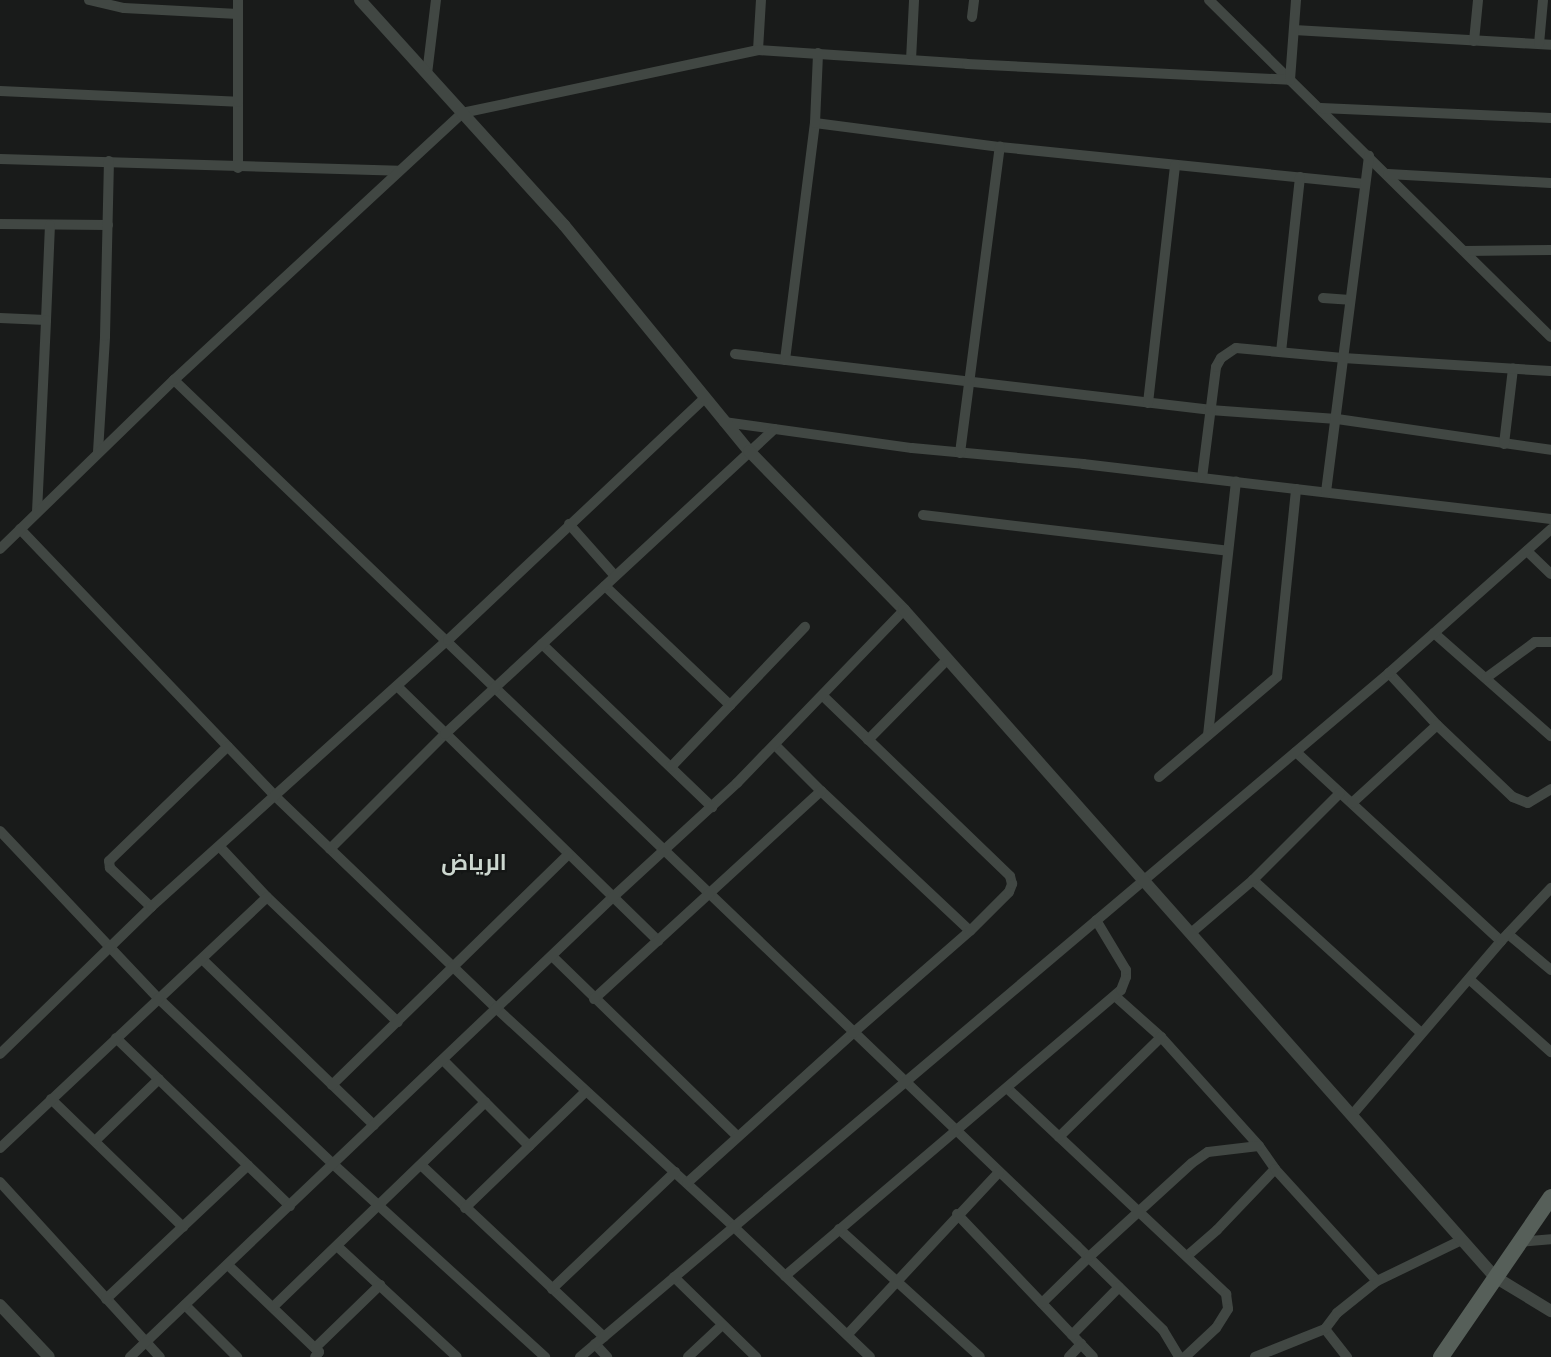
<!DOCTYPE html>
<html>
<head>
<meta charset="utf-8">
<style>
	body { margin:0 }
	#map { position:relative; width:1551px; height:1357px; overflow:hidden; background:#191b1a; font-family:Arial,Cairo,sans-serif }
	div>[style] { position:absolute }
	.minor>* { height:10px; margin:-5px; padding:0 5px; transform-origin:5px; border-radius:5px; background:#414743 }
	.tertiary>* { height:12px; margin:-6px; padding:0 6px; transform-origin:6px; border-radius:6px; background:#414743 }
	.primary>* { height:16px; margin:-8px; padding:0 8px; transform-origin:8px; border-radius:8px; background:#565f59 }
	span { translate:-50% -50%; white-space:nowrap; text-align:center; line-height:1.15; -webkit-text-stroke:4.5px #141615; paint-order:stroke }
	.district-label { font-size:22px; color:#ccd7cf; font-weight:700 }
</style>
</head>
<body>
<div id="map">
	<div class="minor">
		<div style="left:89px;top:0;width:36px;rotate:13deg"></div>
		<div style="left:124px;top:8px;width:114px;rotate:3deg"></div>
		<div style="left:1209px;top:0;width:480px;rotate:44.6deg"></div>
		<div style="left:972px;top:17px;width:17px;rotate:-83deg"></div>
		<div style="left:1294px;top:30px;width:257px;rotate:3.3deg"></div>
		<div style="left:1474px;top:41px;width:41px;rotate:-84.4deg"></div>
		<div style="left:1539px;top:44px;width:44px;rotate:-84.8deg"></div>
		<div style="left:758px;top:50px;width:50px;rotate:-86.6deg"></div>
		<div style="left:911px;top:60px;width:60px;rotate:-87.1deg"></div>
		<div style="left:427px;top:74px;width:75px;rotate:-83.1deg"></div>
		<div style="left:0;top:91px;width:238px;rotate:2.6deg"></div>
		<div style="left:238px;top:102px;width:66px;rotate:90deg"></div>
		<div style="left:238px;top:102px;width:102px;rotate:-90deg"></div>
		<div style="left:1321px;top:108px;width:230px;rotate:2.5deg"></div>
		<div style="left:815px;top:123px;width:187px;rotate:7.4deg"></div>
		<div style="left:1000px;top:147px;width:367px;rotate:5.8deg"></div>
		<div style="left:0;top:159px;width:399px;rotate:1.7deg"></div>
		<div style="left:1388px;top:174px;width:163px;rotate:3.2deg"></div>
		<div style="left:0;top:224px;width:108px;rotate:0.5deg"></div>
		<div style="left:1465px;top:251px;width:86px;rotate:-0.7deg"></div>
		<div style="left:1323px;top:298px;width:27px;rotate:4deg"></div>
		<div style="left:0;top:318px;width:46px;rotate:2.5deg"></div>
		<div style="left:46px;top:320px;width:95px;rotate:-87.6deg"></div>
		<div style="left:1281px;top:352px;width:176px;rotate:-83.8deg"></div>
		<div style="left:735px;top:354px;width:478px;rotate:6.7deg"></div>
		<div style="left:1210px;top:410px;width:127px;rotate:4.1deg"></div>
		<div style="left:1337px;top:419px;width:216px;rotate:8.2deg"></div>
		<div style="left:785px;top:360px;width:239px;rotate:-82.8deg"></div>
		<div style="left:815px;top:123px;width:70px;rotate:-87.5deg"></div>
		<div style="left:174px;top:380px;width:1251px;rotate:43.8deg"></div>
		<div style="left:1077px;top:1246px;width:120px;rotate:44.3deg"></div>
		<div style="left:1163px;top:1330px;width:31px;rotate:59deg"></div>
		<div style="left:1148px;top:403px;width:239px;rotate:-83.5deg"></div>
		<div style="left:724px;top:422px;width:190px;rotate:7.9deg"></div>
		<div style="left:912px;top:448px;width:172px;rotate:5.3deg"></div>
		<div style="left:1083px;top:464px;width:471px;rotate:6.7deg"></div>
		<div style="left:1504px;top:444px;width:76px;rotate:-83.2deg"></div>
		<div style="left:98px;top:452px;width:116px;rotate:-86.5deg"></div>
		<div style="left:105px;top:336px;width:175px;rotate:-88.7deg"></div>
		<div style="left:960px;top:453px;width:309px;rotate:-82.6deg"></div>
		<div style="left:1202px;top:478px;width:112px;rotate:-82.8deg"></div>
		<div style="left:1216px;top:367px;width:10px;rotate:-61deg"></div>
		<div style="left:1221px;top:358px;width:18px;rotate:-34deg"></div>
		<div style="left:1236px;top:348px;width:107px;rotate:5.3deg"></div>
		<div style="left:1343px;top:358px;width:208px;rotate:3.6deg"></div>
		<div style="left:1326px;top:492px;width:339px;rotate:-82.7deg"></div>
		<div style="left:37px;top:512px;width:192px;rotate:-87.3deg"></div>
		<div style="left:923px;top:515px;width:307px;rotate:6.7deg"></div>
		<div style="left:569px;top:524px;width:69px;rotate:48.5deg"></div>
		<div style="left:20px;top:529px;width:371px;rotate:46.3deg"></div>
		<div style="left:276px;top:797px;width:305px;rotate:43.8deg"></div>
		<div style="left:496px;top:1008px;width:323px;rotate:42.6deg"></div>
		<div style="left:734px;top:1227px;width:188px;rotate:43.7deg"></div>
		<div style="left:0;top:549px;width:243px;rotate:-44.2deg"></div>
		<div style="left:174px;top:380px;width:393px;rotate:-42.8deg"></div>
		<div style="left:462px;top:113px;width:303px;rotate:-12deg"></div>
		<div style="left:758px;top:50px;width:209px;rotate:3.8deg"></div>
		<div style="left:967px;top:64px;width:323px;rotate:2.8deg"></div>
		<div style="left:1290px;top:80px;width:80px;rotate:-85.7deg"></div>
		<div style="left:1527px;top:551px;width:33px;rotate:44deg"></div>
		<div style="left:605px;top:586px;width:173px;rotate:43.6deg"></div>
		<div style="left:1434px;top:633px;width:156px;rotate:41.4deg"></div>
		<div style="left:542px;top:644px;width:236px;rotate:43.8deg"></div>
		<div style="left:1389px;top:673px;width:71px;rotate:47.3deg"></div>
		<div style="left:1437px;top:725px;width:105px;rotate:43.5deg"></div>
		<div style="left:1513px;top:797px;width:16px;rotate:22deg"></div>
		<div style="left:1528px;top:803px;width:27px;rotate:-31deg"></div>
		<div style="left:1486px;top:678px;width:61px;rotate:-36.3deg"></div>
		<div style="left:1535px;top:642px;width:16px"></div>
		<div style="left:397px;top:686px;width:365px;rotate:44.3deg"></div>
		<div style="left:1208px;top:735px;width:255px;rotate:-83.7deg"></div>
		<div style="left:868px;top:740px;width:114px;rotate:-45.4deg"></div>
		<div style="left:775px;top:745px;width:65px;rotate:45deg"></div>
		<div style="left:821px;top:791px;width:204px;rotate:43.2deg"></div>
		<div style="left:1296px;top:752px;width:279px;rotate:42.7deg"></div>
		<div style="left:671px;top:767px;width:194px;rotate:-46.3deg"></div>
		<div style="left:1159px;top:777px;width:155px;rotate:-40.3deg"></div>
		<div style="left:1277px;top:677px;width:189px;rotate:-84.2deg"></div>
		<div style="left:1352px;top:803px;width:115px;rotate:-42.5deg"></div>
		<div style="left:0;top:831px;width:230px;rotate:46.6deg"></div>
		<div style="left:158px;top:998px;width:241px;rotate:43.5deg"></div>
		<div style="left:333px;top:1164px;width:287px;rotate:42.3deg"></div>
		<div style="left:220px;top:847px;width:69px;rotate:46.8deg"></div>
		<div style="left:267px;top:897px;width:181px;rotate:43.7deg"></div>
		<div style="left:330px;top:849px;width:163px;rotate:-45deg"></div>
		<div style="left:445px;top:734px;width:449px;rotate:-42.8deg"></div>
		<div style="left:1253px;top:880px;width:227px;rotate:42.3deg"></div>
		<div style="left:151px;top:907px;width:57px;rotate:-136.4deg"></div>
		<div style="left:110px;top:868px;width:7px;rotate:-98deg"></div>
		<div style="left:109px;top:861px;width:165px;rotate:-44deg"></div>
		<div style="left:1191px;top:933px;width:82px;rotate:-40.5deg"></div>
		<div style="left:1253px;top:880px;width:123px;rotate:-45deg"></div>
		<div style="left:1508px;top:934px;width:56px;rotate:39.9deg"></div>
		<div style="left:552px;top:956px;width:258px;rotate:44.2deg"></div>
		<div style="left:202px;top:959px;width:239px;rotate:44deg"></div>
		<div style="left:1469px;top:979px;width:110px;rotate:41.7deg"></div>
		<div style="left:1115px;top:996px;width:62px;rotate:41.7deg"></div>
		<div style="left:1161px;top:1037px;width:147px;rotate:48deg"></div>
		<div style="left:1259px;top:1146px;width:28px;rotate:55deg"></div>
		<div style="left:1275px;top:1169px;width:84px;rotate:133.6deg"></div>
		<div style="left:1217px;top:1230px;width:40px;rotate:139deg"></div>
		<div style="left:594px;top:999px;width:308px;rotate:-42.5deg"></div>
		<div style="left:116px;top:1038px;width:242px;rotate:44deg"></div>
		<div style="left:0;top:1054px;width:211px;rotate:-44.2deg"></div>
		<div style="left:151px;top:907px;width:399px;rotate:-42deg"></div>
		<div style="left:448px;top:640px;width:353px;rotate:-43.3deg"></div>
		<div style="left:443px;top:1060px;width:122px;rotate:45deg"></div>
		<div style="left:332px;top:1085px;width:330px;rotate:-44.3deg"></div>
		<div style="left:1007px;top:1088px;width:301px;rotate:43.2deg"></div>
		<div style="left:1226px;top:1294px;width:15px;rotate:82deg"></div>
		<div style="left:1228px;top:1309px;width:22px;rotate:122deg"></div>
		<div style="left:1216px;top:1328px;width:42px;rotate:136.9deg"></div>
		<div style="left:51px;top:1099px;width:184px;rotate:44.1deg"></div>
		<div style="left:1352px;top:1115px;width:229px;rotate:-49.4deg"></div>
		<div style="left:1501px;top:941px;width:73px;rotate:-46.7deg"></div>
		<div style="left:1059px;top:1137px;width:143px;rotate:-44.4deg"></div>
		<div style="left:95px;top:1141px;width:89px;rotate:-44.1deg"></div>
		<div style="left:0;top:1148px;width:366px;rotate:-43.2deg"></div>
		<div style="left:421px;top:1165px;width:251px;rotate:43.2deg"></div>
		<div style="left:1275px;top:1169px;width:151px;rotate:47.7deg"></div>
		<div style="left:0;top:1182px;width:237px;rotate:47.6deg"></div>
		<div style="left:687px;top:1183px;width:224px;rotate:-42.1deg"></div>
		<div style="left:853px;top:1033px;width:155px;rotate:-41.1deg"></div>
		<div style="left:970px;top:931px;width:55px;rotate:-45deg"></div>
		<div style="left:1009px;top:892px;width:9px;rotate:-69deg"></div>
		<div style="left:1012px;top:884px;width:8px;rotate:-104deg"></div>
		<div style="left:1010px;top:876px;width:260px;rotate:-136.1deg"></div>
		<div style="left:465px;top:1208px;width:168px;rotate:-44deg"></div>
		<div style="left:957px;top:1214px;width:197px;rotate:46.4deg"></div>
		<div style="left:839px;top:1229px;width:190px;rotate:42.2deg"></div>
		<div style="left:1519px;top:1242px;width:32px;rotate:-5deg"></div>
		<div style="left:337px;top:1246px;width:163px;rotate:42.8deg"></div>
		<div style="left:228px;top:1265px;width:126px;rotate:43.7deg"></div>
		<div style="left:319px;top:1352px;width:6px;rotate:129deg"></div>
		<div style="left:785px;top:1276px;width:441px;rotate:-40.4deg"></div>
		<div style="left:1121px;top:990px;width:14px;rotate:-69deg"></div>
		<div style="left:1126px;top:977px;width:7px;rotate:-90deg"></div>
		<div style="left:1126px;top:970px;width:58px;rotate:-121deg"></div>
		<div style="left:674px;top:1277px;width:115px;rotate:44.3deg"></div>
		<div style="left:552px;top:1289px;width:170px;rotate:-43.6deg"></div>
		<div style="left:106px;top:1299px;width:195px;rotate:-43.3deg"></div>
		<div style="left:1042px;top:1303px;width:66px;rotate:-44.4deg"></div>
		<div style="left:1089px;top:1257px;width:139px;rotate:-42.4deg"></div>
		<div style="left:1192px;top:1163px;width:19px;rotate:-35deg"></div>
		<div style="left:1208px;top:1152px;width:51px;rotate:-6.7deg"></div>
		<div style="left:185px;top:1305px;width:74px;rotate:45deg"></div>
		<div style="left:273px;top:1307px;width:295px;rotate:-44deg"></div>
		<div style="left:1325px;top:1329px;width:36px;rotate:52deg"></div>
		<div style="left:848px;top:1334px;width:221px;rotate:-47deg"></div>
		<div style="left:1072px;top:1335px;width:67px;rotate:-45.6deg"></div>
		<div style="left:595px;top:1344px;width:18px;rotate:47deg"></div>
		<div style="left:315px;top:1348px;width:91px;rotate:-44.1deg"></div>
		<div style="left:130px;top:1357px;width:666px;rotate:-43.6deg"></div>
		<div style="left:612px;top:898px;width:170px;rotate:-42.6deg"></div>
		<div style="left:737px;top:783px;width:240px;rotate:-46deg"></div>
		<div style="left:580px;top:1357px;width:1059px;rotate:-40.21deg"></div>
		<div style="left:1389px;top:673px;width:217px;rotate:-41.6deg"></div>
		<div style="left:688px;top:1357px;width:47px;rotate:-43.3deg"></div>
		<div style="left:1069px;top:1357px;width:18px;rotate:-47deg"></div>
		<div style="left:1255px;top:1357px;width:75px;rotate:-21.8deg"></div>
		<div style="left:1325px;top:1329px;width:20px;rotate:-53deg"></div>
		<div style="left:1337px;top:1313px;width:51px;rotate:-38.7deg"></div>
		<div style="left:1377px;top:1281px;width:94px;rotate:-25.8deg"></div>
	</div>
	<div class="tertiary">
		<div style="left:360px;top:0;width:304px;rotate:47.8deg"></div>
		<div style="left:564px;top:225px;width:292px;rotate:50.7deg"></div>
		<div style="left:749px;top:451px;width:222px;rotate:45.7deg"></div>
		<div style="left:904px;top:610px;width:891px;rotate:48.46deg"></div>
		<div style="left:1495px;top:1277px;width:66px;rotate:31.3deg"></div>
		<div style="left:0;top:1305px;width:71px;rotate:46.7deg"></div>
	</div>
	<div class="primary">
		<div style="left:1441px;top:1357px;width:194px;rotate:-55.5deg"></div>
	</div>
	<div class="district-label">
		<span style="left:474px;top:863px">الرياض</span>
	</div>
</div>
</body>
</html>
